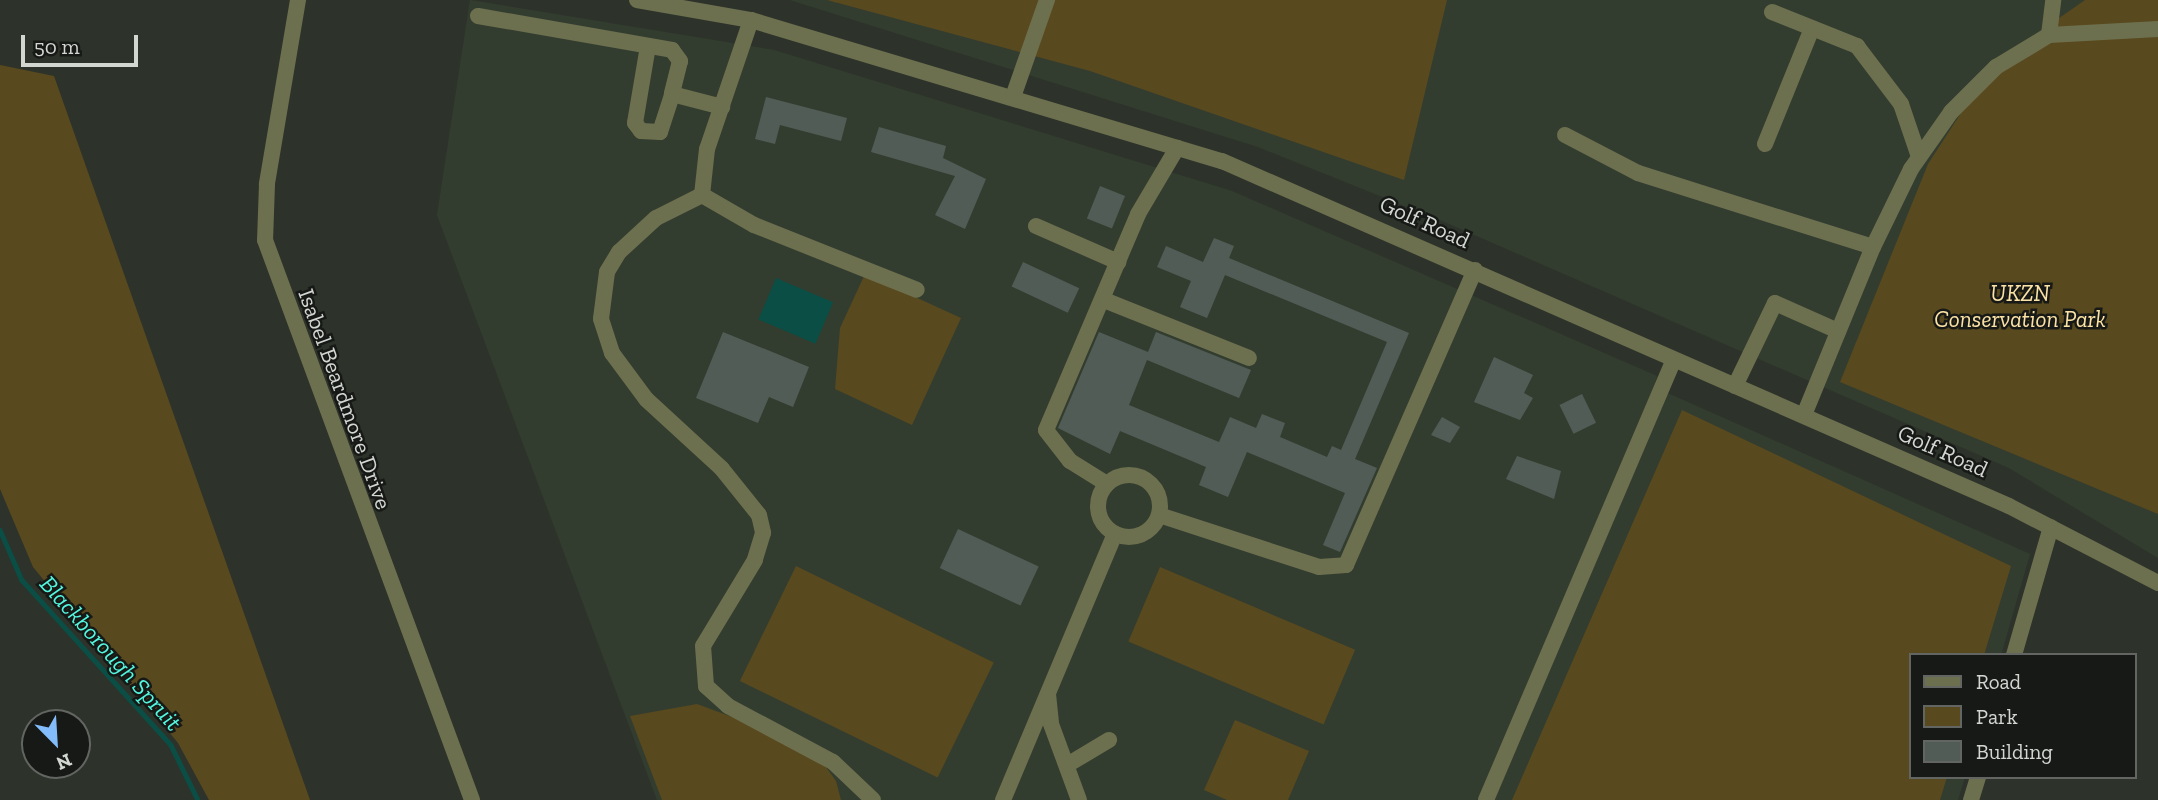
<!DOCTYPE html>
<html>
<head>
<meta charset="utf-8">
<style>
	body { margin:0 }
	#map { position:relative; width:2158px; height:800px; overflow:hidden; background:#2d332a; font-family:"Zilla Slab",serif }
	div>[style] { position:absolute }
	.built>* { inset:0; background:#333d2f }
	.green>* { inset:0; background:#59491e; transform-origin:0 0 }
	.water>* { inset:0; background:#0a4e45; transform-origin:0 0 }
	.stream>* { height:4.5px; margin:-2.25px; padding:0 2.25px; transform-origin:2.25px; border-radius:2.25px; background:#0a4e45 }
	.building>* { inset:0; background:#525c56; transform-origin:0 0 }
	.minor>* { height:16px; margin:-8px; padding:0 8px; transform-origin:8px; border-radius:8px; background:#6d704f }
	.minor>.ring { margin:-8px; padding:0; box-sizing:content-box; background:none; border:16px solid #6d704f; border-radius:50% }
	span { translate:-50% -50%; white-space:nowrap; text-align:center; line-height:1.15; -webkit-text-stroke:5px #171916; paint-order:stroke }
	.street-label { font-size:23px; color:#d3d7d2 }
	.park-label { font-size:23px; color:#fbe2a5; font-style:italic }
	.water-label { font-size:24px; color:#53f7e0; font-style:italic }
	.legend { position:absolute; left:1909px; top:653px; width:228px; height:126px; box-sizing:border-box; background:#171916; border:2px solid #626561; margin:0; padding:9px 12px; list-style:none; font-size:21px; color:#d3d7d2 }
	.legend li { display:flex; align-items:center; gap:14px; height:35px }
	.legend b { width:35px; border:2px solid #626561 }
	.north { position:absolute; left:21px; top:709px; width:70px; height:70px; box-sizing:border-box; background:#171916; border:2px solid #626561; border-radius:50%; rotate:156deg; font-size:19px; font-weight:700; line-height:28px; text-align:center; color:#d3d7d2 }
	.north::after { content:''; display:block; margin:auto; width:24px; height:32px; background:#82bcfa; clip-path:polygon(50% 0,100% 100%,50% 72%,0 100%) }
	.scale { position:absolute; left:21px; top:35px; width:117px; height:32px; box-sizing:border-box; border:4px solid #d3d7d2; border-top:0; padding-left:9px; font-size:21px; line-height:24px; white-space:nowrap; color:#d3d7d2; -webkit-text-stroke:5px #171916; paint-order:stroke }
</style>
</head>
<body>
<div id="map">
	<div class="built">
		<div style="clip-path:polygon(470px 0,774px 50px,1232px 191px,1657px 376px,1654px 387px,2030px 554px,2001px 655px,1911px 655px,1911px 777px,1965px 777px,1958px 800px,657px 800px,437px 215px)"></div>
		<div style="clip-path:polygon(790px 0,2158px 0,2158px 558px,2009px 468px,1447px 223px,1258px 147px)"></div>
	</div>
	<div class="green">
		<div style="clip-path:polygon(827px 0,1447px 0,1404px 180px,1090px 71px)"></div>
		<div style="clip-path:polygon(2085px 0,2158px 0,2158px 514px,1840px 382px,1928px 164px,1992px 65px)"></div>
		<div style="clip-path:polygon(0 65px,54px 76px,310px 800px,209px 800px,178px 743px,33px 567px,0 489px)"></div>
		<div style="clip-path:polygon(865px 274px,961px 318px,912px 425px,835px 389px,840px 328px)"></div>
		<div style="clip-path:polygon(1682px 410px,2011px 566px,1984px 655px,1911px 655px,1911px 777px,1947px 777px,1940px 800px,1512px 800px)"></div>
		<div style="left:796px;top:566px;width:220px;height:128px;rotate:26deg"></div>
		<div style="left:1160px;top:567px;width:212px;height:81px;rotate:23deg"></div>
		<div style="clip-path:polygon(697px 704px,811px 746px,836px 781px,841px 800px,662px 800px,630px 716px)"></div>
		<div style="clip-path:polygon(1235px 720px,1309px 751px,1288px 800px,1227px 800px,1204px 790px)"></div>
	</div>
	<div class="water">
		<div style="left:776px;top:278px;width:62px;height:45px;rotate:23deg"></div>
	</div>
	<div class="stream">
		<div style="left:0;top:530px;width:55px;rotate:66.3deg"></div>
		<div style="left:22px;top:580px;width:222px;rotate:47.9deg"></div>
		<div style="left:171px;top:745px;width:61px;rotate:63.9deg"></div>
	</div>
	<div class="building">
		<div style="clip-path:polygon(766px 97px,847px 118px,841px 141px,780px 125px,775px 144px,755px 139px)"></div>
		<div style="clip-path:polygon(879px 127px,946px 146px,943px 158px,986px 179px,965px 229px,935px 215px,955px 176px,871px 152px)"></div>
		<div style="left:1100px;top:186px;width:27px;height:35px;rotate:22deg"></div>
		<div style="clip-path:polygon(1214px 238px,1234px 246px,1229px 258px,1409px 333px,1355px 459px,1377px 468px,1340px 552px,1323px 545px,1345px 493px,1247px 452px,1228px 497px,1199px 485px,1206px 467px,1120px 431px,1110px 454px,1058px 428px,1099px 332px,1148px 352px,1156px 332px,1251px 370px,1239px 398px,1147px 360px,1129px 405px,1219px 442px,1230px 417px,1256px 428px,1262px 414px,1285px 423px,1280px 437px,1327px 457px,1332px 446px,1341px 450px,1387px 342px,1225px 275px,1207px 318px,1180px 307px,1191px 281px,1157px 267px,1166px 246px,1203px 262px)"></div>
		<div style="left:1023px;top:262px;width:62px;height:27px;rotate:25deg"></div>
		<div style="clip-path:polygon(723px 332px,809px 367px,793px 407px,769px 397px,758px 423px,696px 398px)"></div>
		<div style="clip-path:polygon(1494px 357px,1533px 375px,1524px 393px,1533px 398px,1520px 420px,1474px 402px)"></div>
		<div style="left:1582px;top:394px;width:32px;height:25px;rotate:64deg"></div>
		<div style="clip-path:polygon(1442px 417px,1460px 427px,1450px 443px,1431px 435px)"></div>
		<div style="clip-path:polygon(1517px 456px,1561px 471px,1554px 499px,1506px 479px)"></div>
		<div style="left:958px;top:529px;width:89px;height:43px;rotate:25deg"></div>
	</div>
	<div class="minor">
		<div style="left:298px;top:0;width:187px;rotate:99.6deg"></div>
		<div style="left:267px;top:184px;width:56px;rotate:92deg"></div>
		<div style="left:265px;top:240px;width:597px;rotate:69.71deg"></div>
		<div style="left:637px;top:0;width:116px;rotate:10deg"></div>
		<div style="left:751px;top:20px;width:492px;rotate:16.7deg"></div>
		<div style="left:1222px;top:161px;width:859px;rotate:23.67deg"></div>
		<div style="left:2009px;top:506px;width:168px;rotate:27.3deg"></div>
		<div style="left:1772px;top:12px;width:92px;rotate:21.8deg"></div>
		<div style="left:1857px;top:46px;width:73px;rotate:52.8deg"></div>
		<div style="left:1901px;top:104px;width:56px;rotate:71.2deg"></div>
		<div style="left:478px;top:16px;width:197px;rotate:9.9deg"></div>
		<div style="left:672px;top:50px;width:14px;rotate:54deg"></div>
		<div style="left:680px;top:61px;width:34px;rotate:104deg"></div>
		<div style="left:672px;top:94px;width:52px;rotate:14.6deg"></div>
		<div style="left:751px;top:20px;width:136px;rotate:108.8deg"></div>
		<div style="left:707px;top:149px;width:46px;rotate:96.2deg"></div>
		<div style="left:702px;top:195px;width:60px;rotate:30deg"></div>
		<div style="left:754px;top:225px;width:175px;rotate:21.7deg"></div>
		<div style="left:2049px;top:35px;width:35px;rotate:-83deg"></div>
		<div style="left:648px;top:46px;width:78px;rotate:99.6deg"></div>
		<div style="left:635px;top:123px;width:10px;rotate:53deg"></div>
		<div style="left:641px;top:131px;width:19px;rotate:3deg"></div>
		<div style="left:660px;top:132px;width:40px;rotate:-72deg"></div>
		<div style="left:1014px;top:94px;width:100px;rotate:-70.7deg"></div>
		<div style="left:1565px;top:135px;width:82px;rotate:27.5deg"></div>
		<div style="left:1638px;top:173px;width:246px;rotate:17.5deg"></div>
		<div style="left:1765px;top:144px;width:125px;rotate:-67.9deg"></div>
		<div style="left:702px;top:195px;width:51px;rotate:153.4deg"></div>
		<div style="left:656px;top:218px;width:50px;rotate:137.4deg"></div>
		<div style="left:619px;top:252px;width:23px;rotate:121deg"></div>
		<div style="left:607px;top:272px;width:47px;rotate:97.3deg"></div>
		<div style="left:601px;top:319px;width:36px;rotate:72deg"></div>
		<div style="left:612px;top:353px;width:57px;rotate:53.5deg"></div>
		<div style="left:646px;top:399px;width:103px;rotate:42.6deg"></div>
		<div style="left:722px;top:469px;width:59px;rotate:51.2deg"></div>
		<div style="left:759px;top:515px;width:18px;rotate:77deg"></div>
		<div style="left:763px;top:533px;width:28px;rotate:107deg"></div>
		<div style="left:755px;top:560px;width:100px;rotate:121.2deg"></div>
		<div style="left:703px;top:646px;width:40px;rotate:85.7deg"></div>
		<div style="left:706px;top:686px;width:30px;rotate:42deg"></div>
		<div style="left:728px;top:706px;width:119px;rotate:28.1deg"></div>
		<div style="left:833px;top:762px;width:55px;rotate:43.5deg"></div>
		<div style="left:1036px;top:226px;width:90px;rotate:23.7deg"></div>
		<div style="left:1104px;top:300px;width:156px;rotate:21.8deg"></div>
		<div style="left:1735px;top:386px;width:92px;rotate:-64.3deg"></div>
		<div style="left:1775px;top:303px;width:69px;rotate:24deg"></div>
		<div style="left:1804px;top:415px;width:182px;rotate:-67.7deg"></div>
		<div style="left:1873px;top:247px;width:87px;rotate:-64deg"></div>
		<div style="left:1911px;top:169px;width:70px;rotate:-54.9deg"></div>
		<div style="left:1951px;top:112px;width:64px;rotate:-45deg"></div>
		<div style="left:1996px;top:67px;width:62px;rotate:-31.1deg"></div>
		<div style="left:2049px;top:35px;width:109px;rotate:-3.2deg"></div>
		<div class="ring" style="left:1098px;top:475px;width:46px;height:46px"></div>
		<div style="left:1107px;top:484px;width:44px;rotate:-148.1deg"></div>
		<div style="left:1070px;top:461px;width:39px;rotate:-128deg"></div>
		<div style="left:1046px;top:430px;width:235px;rotate:-66.9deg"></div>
		<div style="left:1138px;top:214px;width:77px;rotate:-59.4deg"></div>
		<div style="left:1159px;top:515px;width:168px;rotate:18deg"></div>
		<div style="left:1319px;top:567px;width:27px;rotate:-4deg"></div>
		<div style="left:1346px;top:565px;width:322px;rotate:-66.4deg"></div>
		<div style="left:2014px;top:655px;width:133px;rotate:-73.9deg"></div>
		<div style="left:1048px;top:694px;width:30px;rotate:84deg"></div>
		<div style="left:1051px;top:724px;width:81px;rotate:69.8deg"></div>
		<div style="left:1067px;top:765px;width:49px;rotate:-30.8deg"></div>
		<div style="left:1003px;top:800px;width:289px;rotate:-67.2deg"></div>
		<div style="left:1486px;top:800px;width:478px;rotate:-66.9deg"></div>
		<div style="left:1971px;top:800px;width:24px;rotate:-73deg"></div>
	</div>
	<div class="street-label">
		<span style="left:1425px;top:222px;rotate:24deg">Golf Road</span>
		<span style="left:345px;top:399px;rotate:70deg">Isabel Beardmore Drive</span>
		<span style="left:1943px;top:451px;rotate:24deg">Golf Road</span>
	</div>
	<div class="park-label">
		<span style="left:2020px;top:306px">UKZN<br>Conservation Park</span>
	</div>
	<div class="water-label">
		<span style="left:111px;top:653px;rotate:48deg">Blackborough Spruit</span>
	</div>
	<ul class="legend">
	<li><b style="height:9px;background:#6d704f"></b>Road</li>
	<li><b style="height:19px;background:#59491e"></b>Park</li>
	<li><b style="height:19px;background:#525c56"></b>Building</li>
	</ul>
	<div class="north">N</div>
	<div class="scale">50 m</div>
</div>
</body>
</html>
